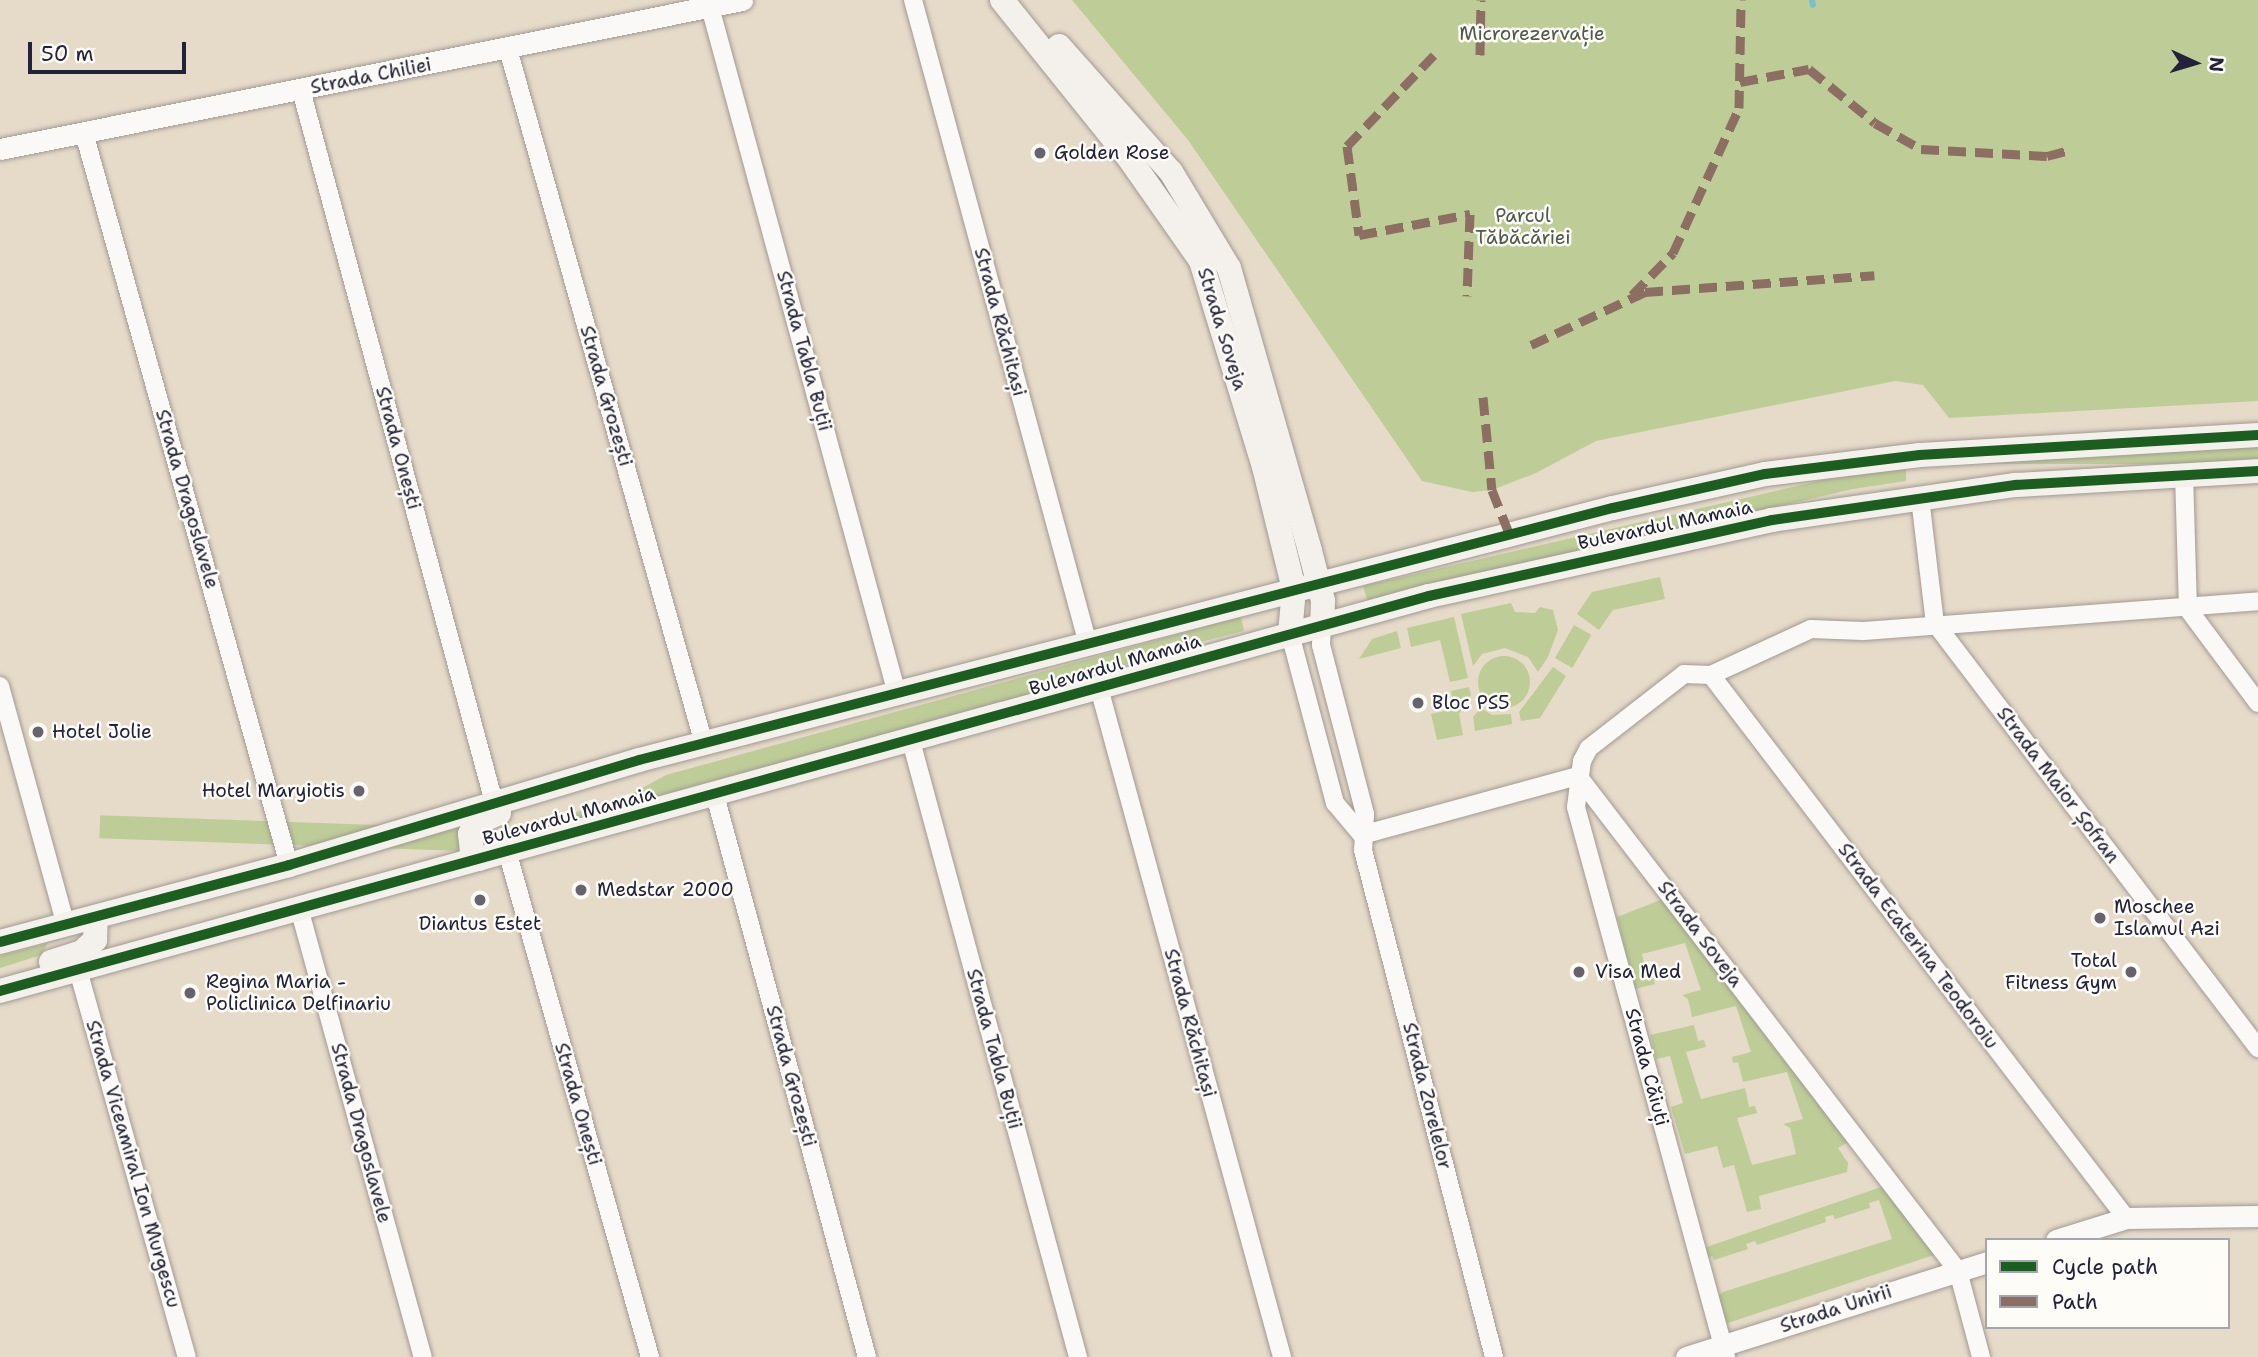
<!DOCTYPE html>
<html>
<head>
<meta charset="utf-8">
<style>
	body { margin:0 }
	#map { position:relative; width:2258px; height:1357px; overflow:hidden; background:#e6dac9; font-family:"Shantell Sans",sans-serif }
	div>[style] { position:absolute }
	.green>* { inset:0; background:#becd97; transform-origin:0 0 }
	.round { border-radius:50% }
	.stream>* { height:6px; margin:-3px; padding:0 3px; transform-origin:3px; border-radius:3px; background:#79c0c8 }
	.roads { filter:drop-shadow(0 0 2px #a19a93) drop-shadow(0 0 2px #a19a93) }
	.minor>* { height:18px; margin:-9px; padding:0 9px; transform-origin:9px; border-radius:9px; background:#fbf9f7 }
	.tertiary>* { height:21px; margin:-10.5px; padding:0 10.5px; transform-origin:10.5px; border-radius:10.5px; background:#fbf9f7 }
	.secondary>* { height:24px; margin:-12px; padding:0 12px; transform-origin:12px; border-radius:12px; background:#f4f1ec }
	.quiet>* { height:9px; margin-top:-4.5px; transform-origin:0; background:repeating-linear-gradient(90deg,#8d6e63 0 18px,transparent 0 27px) }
	.cycleway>* { height:10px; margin:-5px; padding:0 5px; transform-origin:5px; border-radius:5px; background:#1b5e20 }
	.dots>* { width:19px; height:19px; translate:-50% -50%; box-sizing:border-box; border:4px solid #fdfcf7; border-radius:50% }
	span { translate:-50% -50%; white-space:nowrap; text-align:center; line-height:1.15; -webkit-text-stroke:5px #fdfcf7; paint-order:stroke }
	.park-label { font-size:19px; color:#4d5a4d }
	.street-label { font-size:19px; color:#22223b }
	.poi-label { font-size:19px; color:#22223b }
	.left { translate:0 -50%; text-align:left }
	.right { translate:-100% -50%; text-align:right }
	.legend { position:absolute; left:1985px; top:1238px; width:245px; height:91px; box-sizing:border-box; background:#fdfcf7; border:2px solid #a5a5ac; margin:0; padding:9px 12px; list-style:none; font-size:21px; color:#22223b }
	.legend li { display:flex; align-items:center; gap:14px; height:35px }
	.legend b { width:35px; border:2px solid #a5a5ac }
	.north { position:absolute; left:2160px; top:28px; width:70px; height:70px; -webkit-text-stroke:5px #fdfcf7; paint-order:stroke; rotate:94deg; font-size:19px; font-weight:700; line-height:28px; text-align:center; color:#22223b }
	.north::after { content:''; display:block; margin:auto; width:24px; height:32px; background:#22223b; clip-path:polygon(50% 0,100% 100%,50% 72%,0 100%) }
	.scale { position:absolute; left:28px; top:42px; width:158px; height:32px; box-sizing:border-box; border:4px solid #22223b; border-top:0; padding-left:9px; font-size:21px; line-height:24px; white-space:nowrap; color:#22223b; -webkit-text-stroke:5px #fdfcf7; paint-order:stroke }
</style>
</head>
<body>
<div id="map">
	<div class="green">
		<div style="clip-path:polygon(1072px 0,2258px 0,2258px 401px,1949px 418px,1923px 385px,1895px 381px,1596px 441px,1536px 473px,1492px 490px,1472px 492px,1422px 481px,1188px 140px)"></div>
		<div style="left:2258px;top:446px;width:18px;height:331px;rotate:90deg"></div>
		<div style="clip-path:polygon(1906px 467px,1906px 481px,1853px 489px,1368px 602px,1363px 586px,1849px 474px)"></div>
		<div style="clip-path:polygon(1660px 577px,1665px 599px,1613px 610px,1599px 630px,1577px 614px,1592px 592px)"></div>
		<div style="clip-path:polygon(1511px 603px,1515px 612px,1535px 613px,1540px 607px,1553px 610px,1558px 630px,1548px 657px,1538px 672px,1528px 657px,1505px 648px,1482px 654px,1473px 666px,1461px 614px)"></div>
		<div style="clip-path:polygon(1241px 617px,1244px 631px,1141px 657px,1092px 683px,711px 781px,538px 831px,536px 824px,624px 798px,666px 775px)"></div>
		<div style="clip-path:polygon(1454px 617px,1468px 678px,1450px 682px,1440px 640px,1411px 647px,1407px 628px)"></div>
		<div style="left:1574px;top:625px;width:20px;height:38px;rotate:30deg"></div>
		<div style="clip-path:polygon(1397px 631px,1401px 648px,1359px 659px,1372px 639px)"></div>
		<div class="round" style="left:1478px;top:656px;width:52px;height:52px"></div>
		<div style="clip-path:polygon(1553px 667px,1566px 676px,1540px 718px,1521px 721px,1519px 712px)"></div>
		<div style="clip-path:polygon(1469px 687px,1471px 695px,1459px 714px,1463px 735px,1437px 740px,1431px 714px,1454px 709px,1451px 691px)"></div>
		<div style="clip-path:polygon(1481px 708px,1492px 715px,1511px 714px,1512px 724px,1475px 731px,1473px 717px)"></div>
		<div style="left:464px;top:828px;width:23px;height:364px;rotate:92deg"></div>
		<div style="clip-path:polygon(1663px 899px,1850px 1141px,1838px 1148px,1848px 1163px,1847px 1172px,1759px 1196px,1761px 1209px,1747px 1212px,1734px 1165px,1723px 1168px,1717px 1146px,1685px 1154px,1671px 1107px,1683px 1103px,1670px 1056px,1656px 1059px,1650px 1035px,1694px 1025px,1698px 1041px,1704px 1040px,1706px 1047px,1686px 1052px,1701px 1099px,1745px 1088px,1749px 1107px,1755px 1106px,1757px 1113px,1737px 1118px,1752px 1165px,1796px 1154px,1790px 1128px,1783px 1124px,1803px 1119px,1787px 1072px,1743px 1082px,1738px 1062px,1733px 1063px,1732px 1057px,1751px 1052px,1736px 1006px,1692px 1017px,1688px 999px,1682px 995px,1701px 990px,1685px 943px,1642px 954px,1647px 978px,1653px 977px,1655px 984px,1635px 989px,1617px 917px)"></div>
		<div style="clip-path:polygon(48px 943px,41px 955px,0 968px,0 956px)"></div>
		<div style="clip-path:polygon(1884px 1186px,1937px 1254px,1722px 1325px,1714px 1299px,1723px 1292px,1892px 1239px,1879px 1200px,1869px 1203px,1870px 1208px,1835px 1219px,1833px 1215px,1825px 1217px,1826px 1222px,1757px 1245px,1755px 1241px,1746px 1244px,1748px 1249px,1714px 1260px,1712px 1256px,1701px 1260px,1698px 1250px)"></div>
	</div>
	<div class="stream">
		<div style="left:1812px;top:0;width:5px;rotate:79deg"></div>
	</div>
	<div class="roads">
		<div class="minor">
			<div style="left:913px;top:0;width:667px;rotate:74.8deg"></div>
			<div style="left:710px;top:7px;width:712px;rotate:74.77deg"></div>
			<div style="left:508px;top:49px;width:722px;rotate:74.25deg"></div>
			<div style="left:301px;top:90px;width:742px;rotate:74.84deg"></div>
			<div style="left:84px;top:133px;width:760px;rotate:74.35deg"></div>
			<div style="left:2184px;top:474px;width:135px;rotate:88.3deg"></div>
			<div style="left:2188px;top:609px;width:117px;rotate:53.3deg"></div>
			<div style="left:1920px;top:498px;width:126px;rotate:83.2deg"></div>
			<div style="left:1935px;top:623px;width:534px;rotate:52.77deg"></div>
			<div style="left:1322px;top:625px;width:20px;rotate:93deg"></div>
			<div style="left:1321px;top:645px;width:175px;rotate:75.4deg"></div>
			<div style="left:1365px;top:814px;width:36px;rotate:93deg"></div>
			<div style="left:1363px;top:850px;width:524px;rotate:75.51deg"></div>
			<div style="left:1290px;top:634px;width:175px;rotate:75.1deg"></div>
			<div style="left:1335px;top:803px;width:42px;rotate:49.8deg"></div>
			<div style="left:1711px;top:675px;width:683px;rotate:52.61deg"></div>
			<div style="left:0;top:686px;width:248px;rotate:74.6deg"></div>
			<div style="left:1099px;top:688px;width:694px;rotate:74.7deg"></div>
			<div style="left:911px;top:741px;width:638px;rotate:74.83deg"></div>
			<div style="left:715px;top:795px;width:582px;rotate:74.87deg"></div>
			<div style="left:1362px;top:835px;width:224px;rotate:-15.3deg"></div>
			<div style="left:1578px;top:776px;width:624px;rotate:52.49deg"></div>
			<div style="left:1958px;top:1271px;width:89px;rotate:75deg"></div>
			<div style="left:507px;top:851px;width:526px;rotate:74.22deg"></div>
			<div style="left:299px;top:908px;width:466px;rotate:74.6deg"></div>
			<div style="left:78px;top:970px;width:402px;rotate:74.3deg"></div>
			<div style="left:1726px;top:1357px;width:570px;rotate:-105.26deg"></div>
			<div style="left:1576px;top:807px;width:46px;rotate:-82.6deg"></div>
			<div style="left:1582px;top:761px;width:15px;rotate:-62deg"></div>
			<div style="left:1589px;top:748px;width:120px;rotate:-37.9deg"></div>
			<div style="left:1684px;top:674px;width:27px;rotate:2deg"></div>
			<div style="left:1711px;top:675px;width:110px;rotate:-24.7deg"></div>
			<div style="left:1811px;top:629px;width:52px;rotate:2.2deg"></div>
			<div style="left:1863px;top:631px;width:396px;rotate:-4.3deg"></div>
		</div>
		<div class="tertiary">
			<div style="left:0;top:149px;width:757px;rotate:-11.35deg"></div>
			<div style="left:2056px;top:1240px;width:73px;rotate:-17.4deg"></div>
			<div style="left:2126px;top:1218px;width:132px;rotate:-0.9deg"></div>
			<div style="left:1686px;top:1357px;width:316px;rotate:-17.5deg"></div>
		</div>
		<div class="secondary">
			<div style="left:1002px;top:0;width:203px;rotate:51.2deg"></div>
			<div style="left:1129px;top:158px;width:126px;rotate:55deg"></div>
			<div style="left:1201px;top:261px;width:215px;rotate:73deg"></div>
			<div style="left:1264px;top:467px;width:126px;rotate:76.2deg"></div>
			<div style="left:1294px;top:589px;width:45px;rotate:95.1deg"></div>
			<div style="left:1059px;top:46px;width:169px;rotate:48.4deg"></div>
			<div style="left:1171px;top:172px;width:112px;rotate:58.9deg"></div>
			<div style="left:1229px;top:268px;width:294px;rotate:74deg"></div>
			<div style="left:1310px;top:551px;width:52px;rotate:75.4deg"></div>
			<div style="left:1323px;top:601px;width:24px;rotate:92deg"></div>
			<div style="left:479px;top:859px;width:10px;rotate:-135deg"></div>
			<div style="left:472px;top:852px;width:18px;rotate:-96deg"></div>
			<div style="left:470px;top:834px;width:13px;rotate:-61deg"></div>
			<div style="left:476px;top:823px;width:25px;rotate:-23deg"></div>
			<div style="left:0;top:942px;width:299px;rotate:-14.9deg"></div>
			<div style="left:289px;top:865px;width:365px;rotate:-16.7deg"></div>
			<div style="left:639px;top:760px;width:1006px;rotate:-14.51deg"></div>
			<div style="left:1613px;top:508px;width:156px;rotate:-12.6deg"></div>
			<div style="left:1765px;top:474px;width:156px;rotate:-7deg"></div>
			<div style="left:1920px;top:455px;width:339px;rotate:-3.4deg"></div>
			<div style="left:51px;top:962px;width:33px;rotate:-18deg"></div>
			<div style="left:82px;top:952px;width:18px;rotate:-43deg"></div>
			<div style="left:95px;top:940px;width:23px;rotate:-88deg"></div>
			<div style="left:0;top:991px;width:1483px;rotate:-15.45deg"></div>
			<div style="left:1429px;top:596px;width:351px;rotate:-12.5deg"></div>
			<div style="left:1772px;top:520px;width:246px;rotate:-8.2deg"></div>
			<div style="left:2016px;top:485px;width:242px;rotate:-3.3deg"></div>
		</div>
	</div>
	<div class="quiet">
		<div style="left:1434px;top:55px;width:126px;rotate:133.7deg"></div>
		<div style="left:1347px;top:146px;width:90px;rotate:82.3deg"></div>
		<div style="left:1359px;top:235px;width:113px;rotate:-10.7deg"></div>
		<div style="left:1470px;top:214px;width:82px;rotate:92.1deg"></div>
		<div style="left:1480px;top:55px;width:55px;rotate:-89deg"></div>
		<div style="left:1740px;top:82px;width:70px;rotate:-10.7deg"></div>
		<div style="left:1809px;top:69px;width:85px;rotate:39.3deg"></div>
		<div style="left:1875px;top:123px;width:53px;rotate:29.5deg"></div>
		<div style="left:1921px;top:149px;width:126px;rotate:3.2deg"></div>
		<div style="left:2047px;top:156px;width:20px;rotate:-15deg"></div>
		<div style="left:1632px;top:295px;width:59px;rotate:-45.7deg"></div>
		<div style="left:1673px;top:253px;width:159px;rotate:-65.5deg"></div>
		<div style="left:1739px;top:108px;width:108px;rotate:-88.9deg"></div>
		<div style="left:1531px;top:345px;width:126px;rotate:-24.9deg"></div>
		<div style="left:1645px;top:292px;width:230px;rotate:-4.2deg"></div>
		<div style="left:1483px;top:397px;width:93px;rotate:84.5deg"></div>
		<div style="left:1492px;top:490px;width:46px;rotate:68.4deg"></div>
	</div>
	<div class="cycleway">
		<div style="left:0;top:942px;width:299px;rotate:-14.9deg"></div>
		<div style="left:289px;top:865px;width:365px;rotate:-16.7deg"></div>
		<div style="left:639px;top:760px;width:1006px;rotate:-14.51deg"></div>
		<div style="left:1613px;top:508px;width:156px;rotate:-12.6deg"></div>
		<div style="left:1765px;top:474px;width:156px;rotate:-7deg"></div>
		<div style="left:1920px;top:455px;width:339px;rotate:-3.4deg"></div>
		<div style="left:0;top:991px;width:1483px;rotate:-15.45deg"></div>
		<div style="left:1429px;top:596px;width:351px;rotate:-12.5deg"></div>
		<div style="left:1772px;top:520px;width:246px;rotate:-8.2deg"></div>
		<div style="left:2016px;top:485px;width:242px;rotate:-3.3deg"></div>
	</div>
	<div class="dots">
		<div style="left:1040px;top:153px;background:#67626d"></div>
		<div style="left:1418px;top:703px;background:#67626d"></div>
		<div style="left:38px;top:732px;background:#67626d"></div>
		<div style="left:359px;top:791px;background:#67626d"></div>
		<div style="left:581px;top:890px;background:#67626d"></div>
		<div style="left:480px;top:900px;background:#67626d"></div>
		<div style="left:2100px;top:918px;background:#67626d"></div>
		<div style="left:1579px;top:972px;background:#67626d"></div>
		<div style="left:2131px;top:972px;background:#67626d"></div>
		<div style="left:190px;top:993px;background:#67626d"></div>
	</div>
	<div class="park-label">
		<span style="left:1532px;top:34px">Microrezervație</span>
		<span style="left:1523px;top:227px">Parcul<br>Tăbăcăriei</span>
	</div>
	<div class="street-label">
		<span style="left:371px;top:76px;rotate:-11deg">Strada Chiliei</span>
		<span style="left:1000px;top:322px;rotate:75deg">Strada Răchitași</span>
		<span style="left:1222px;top:329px;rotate:73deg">Strada Soveja</span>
		<span style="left:804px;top:351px;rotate:75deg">Strada Tabla Buții</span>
		<span style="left:606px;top:396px;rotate:74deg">Strada Grozești</span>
		<span style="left:398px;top:448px;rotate:75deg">Strada Onești</span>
		<span style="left:187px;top:499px;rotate:74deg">Strada Dragoslavele</span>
		<span style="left:1665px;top:525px;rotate:-12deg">Bulevardul Mamaia</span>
		<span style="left:1115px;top:665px;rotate:-16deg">Bulevardul Mamaia</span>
		<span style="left:2058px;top:785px;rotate:53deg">Strada Maior Șofran</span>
		<span style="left:569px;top:816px;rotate:-15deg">Bulevardul Mamaia</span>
		<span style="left:1700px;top:934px;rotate:53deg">Strada Soveja</span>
		<span style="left:1918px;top:946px;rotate:53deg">Strada Ecaterina Teodoroiu</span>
		<span style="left:1190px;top:1023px;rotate:75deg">Strada Răchitași</span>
		<span style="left:994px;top:1049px;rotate:75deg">Strada Tabla Buții</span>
		<span style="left:1647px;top:1067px;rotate:75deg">Strada Căiuți</span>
		<span style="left:791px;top:1076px;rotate:75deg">Strada Grozești</span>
		<span style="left:1427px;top:1096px;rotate:76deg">Strada Zorelelor</span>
		<span style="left:578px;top:1104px;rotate:74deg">Strada Onești</span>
		<span style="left:361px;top:1133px;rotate:75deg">Strada Dragoslavele</span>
		<span style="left:133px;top:1164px;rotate:74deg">Strada Viceamiral Ion Murgescu</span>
		<span style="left:1836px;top:1309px;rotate:-18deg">Strada Unirii</span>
	</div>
	<div class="poi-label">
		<span class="left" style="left:1054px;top:153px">Golden Rose</span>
		<span class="left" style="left:1432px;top:703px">Bloc PS5</span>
		<span class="left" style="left:52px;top:732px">Hotel Jolie</span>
		<span class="right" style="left:345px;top:791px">Hotel Maryiotis</span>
		<span class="left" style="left:597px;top:890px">Medstar 2000</span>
		<span class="left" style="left:2114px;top:918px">Moschee<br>Islamul Azi</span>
		<span style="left:480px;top:924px">Diantus Estet</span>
		<span class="right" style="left:2117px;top:972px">Total<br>Fitness Gym</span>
		<span class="left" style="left:1595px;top:972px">Visa Med</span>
		<span class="left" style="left:206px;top:993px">Regina Maria -<br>Policlinica Delfinariu</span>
	</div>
	<ul class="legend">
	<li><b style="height:9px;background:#1b5e20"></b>Cycle path</li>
	<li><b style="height:9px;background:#8d6e63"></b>Path</li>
	</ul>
	<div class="north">N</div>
	<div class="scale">50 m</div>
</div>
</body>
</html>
